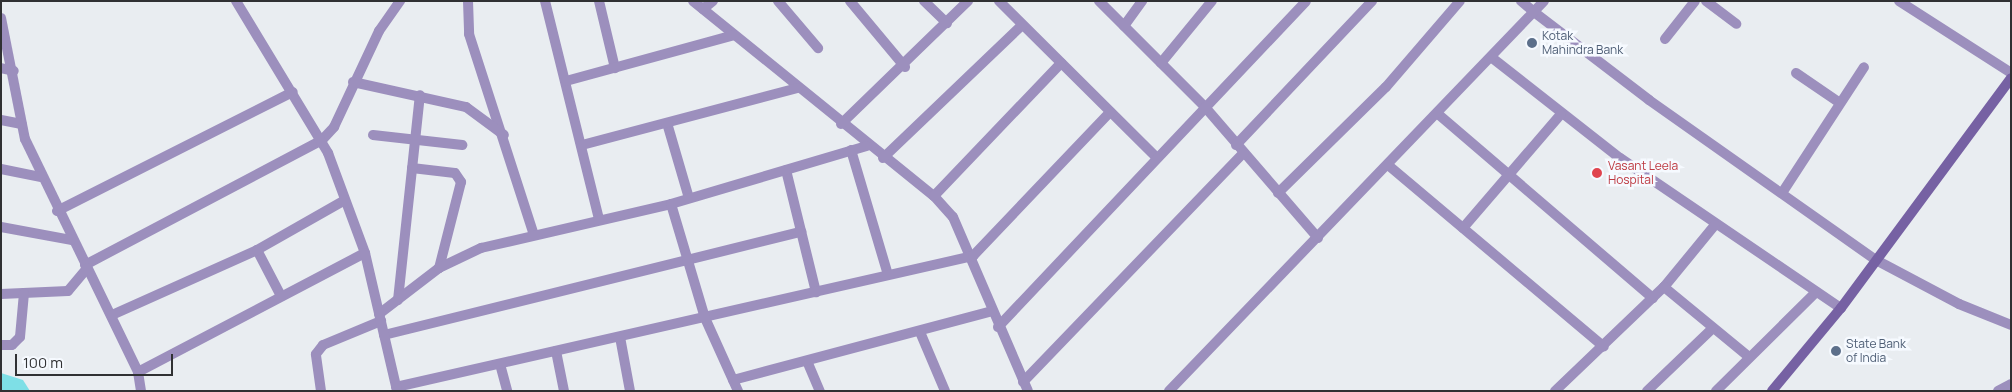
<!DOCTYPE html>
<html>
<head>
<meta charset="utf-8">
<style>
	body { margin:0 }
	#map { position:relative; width:2012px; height:392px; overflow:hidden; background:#e9edf1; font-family:Manrope,sans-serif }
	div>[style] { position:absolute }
	.water>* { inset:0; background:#7edfe6 }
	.minor>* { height:10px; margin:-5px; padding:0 5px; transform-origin:5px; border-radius:5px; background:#9c8fbd }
	.tertiary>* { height:10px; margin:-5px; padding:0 5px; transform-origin:5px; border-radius:5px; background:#9c8fbd }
	.secondary>* { height:10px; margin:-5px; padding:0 5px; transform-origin:5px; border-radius:5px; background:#7661a3 }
	.dots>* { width:14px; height:14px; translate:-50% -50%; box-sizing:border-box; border:2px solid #f6faff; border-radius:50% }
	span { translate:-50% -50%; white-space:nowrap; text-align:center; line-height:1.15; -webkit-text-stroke:5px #f6faff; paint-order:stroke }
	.service-label { font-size:12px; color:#4e5e75 }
	.left { translate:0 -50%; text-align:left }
	.health-label { font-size:12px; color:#be3a42 }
	.frame { position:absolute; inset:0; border:2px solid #303133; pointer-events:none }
	.scale { position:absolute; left:15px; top:354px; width:158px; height:22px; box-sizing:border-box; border:2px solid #303133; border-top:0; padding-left:6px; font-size:15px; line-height:18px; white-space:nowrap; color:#303133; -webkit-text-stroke:4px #f6faff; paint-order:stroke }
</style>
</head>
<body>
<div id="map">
	<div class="water">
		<div style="clip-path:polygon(1px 373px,23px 380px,30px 391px,1px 391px)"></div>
	</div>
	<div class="minor">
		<div style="left:468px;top:1px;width:33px;rotate:88deg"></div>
		<div style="left:469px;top:34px;width:211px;rotate:72.1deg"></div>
		<div style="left:545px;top:1px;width:225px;rotate:76.1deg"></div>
		<div style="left:599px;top:1px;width:69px;rotate:76.6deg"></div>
		<div style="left:693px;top:1px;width:310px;rotate:39deg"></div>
		<div style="left:934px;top:196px;width:28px;rotate:48deg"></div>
		<div style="left:953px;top:217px;width:189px;rotate:66.7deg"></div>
		<div style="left:778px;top:1px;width:62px;rotate:49.6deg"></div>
		<div style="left:850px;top:1px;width:86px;rotate:50.2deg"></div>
		<div style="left:924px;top:1px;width:32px;rotate:44deg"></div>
		<div style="left:999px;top:1px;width:221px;rotate:44.8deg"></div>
		<div style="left:1099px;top:1px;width:150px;rotate:45deg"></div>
		<div style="left:1205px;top:107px;width:173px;rotate:49.2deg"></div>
		<div style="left:1521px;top:1px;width:17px;rotate:40deg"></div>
		<div style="left:1706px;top:1px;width:38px;rotate:37deg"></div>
		<div style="left:1899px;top:1px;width:133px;rotate:32.7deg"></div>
		<div style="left:703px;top:9px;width:13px;rotate:-39deg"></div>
		<div style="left:1px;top:18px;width:123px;rotate:78.8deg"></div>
		<div style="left:25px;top:139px;width:259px;rotate:64.1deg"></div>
		<div style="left:138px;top:372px;width:19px;rotate:81deg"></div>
		<div style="left:1124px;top:26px;width:31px;rotate:-54deg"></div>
		<div style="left:1665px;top:39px;width:48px;rotate:-51.7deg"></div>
		<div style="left:1491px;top:57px;width:164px;rotate:38.1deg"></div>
		<div style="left:1620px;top:158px;width:267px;rotate:34.2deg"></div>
		<div style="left:1161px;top:63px;width:80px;rotate:-50.6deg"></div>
		<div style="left:1px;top:68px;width:13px;rotate:13deg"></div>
		<div style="left:1796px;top:73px;width:53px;rotate:34.3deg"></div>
		<div style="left:566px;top:81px;width:174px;rotate:-15.3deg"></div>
		<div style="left:353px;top:82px;width:116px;rotate:12.5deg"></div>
		<div style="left:466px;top:107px;width:47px;rotate:36.4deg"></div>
		<div style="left:1438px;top:114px;width:283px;rotate:40.6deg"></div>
		<div style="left:1px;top:120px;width:21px;rotate:11deg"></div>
		<div style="left:667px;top:123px;width:78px;rotate:73.7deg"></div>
		<div style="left:841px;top:124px;width:177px;rotate:-44.1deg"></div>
		<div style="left:373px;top:135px;width:90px;rotate:6.4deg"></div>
		<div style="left:582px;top:145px;width:223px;rotate:-14.8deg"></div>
		<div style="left:1236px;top:145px;width:198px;rotate:-46.6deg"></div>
		<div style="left:851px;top:150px;width:130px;rotate:73.5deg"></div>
		<div style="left:883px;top:158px;width:192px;rotate:-43.7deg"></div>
		<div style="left:1388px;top:165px;width:282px;rotate:40.1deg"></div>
		<div style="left:412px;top:168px;width:43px;rotate:6.6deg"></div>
		<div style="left:455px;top:173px;width:11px;rotate:56deg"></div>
		<div style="left:461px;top:182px;width:89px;rotate:104.3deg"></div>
		<div style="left:1px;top:169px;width:41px;rotate:11.3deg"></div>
		<div style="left:786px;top:170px;width:126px;rotate:76.2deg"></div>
		<div style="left:1278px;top:193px;width:151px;rotate:-44.5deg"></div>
		<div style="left:1386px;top:87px;width:113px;rotate:-49.3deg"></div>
		<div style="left:1782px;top:193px;width:150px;rotate:-56.9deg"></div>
		<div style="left:934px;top:196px;width:184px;rotate:-46.3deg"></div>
		<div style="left:57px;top:211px;width:264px;rotate:-26.8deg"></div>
		<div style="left:1px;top:227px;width:71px;rotate:10.5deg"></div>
		<div style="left:1463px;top:228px;width:150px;rotate:-49.3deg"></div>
		<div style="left:257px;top:250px;width:50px;rotate:62.4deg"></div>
		<div style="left:85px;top:265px;width:268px;rotate:-27.8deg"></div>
		<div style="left:322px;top:140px;width:18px;rotate:-47deg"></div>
		<div style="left:334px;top:127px;width:106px;rotate:-64.9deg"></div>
		<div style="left:379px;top:31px;width:37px;rotate:-55deg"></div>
		<div style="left:1664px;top:287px;width:80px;rotate:-50.6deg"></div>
		<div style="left:1px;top:294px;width:67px;rotate:-2.6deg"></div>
		<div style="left:68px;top:291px;width:30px;rotate:-50deg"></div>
		<div style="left:398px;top:300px;width:206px;rotate:-83.9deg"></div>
		<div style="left:379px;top:314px;width:76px;rotate:-37.5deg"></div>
		<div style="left:439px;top:268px;width:47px;rotate:-25.5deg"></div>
		<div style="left:481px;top:248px;width:195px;rotate:-13deg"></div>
		<div style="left:112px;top:315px;width:159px;rotate:-24.1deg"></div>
		<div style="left:257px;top:250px;width:101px;rotate:-29.6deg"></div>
		<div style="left:998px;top:327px;width:448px;rotate:-46.6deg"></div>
		<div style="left:920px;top:332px;width:64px;rotate:67deg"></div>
		<div style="left:384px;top:335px;width:430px;rotate:-13.9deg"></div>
		<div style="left:620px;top:337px;width:55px;rotate:79.5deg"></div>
		<div style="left:1px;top:345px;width:11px"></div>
		<div style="left:12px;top:345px;width:11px;rotate:-45deg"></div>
		<div style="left:20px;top:337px;width:44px;rotate:-84.8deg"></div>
		<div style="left:556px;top:351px;width:41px;rotate:78.7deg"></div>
		<div style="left:807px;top:361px;width:33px;rotate:67deg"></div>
		<div style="left:500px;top:364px;width:28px;rotate:75deg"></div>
		<div style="left:138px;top:372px;width:256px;rotate:-27.7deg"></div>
		<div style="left:733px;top:380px;width:268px;rotate:-14.9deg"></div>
		<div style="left:1023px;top:382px;width:318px;rotate:-46.1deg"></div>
		<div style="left:396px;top:387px;width:592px;rotate:-12.79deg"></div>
		<div style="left:973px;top:256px;width:199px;rotate:-46.4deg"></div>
		<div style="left:321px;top:391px;width:37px;rotate:-98deg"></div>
		<div style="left:316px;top:354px;width:11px;rotate:-52deg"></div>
		<div style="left:323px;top:345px;width:63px;rotate:-22.5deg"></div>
		<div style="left:738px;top:391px;width:80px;rotate:-114.3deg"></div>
		<div style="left:705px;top:318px;width:119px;rotate:-106.6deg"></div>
		<div style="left:671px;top:204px;width:204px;rotate:-16.5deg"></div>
		<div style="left:1555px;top:391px;width:151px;rotate:-43.7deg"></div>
		<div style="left:1664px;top:287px;width:110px;rotate:39.5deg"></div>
		<div style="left:1647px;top:391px;width:91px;rotate:-43.7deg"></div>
		<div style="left:1716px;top:391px;width:141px;rotate:-44.7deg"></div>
		<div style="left:1998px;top:391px;width:15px;rotate:-28deg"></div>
	</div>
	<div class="tertiary">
		<div style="left:236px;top:1px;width:178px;rotate:58.8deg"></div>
		<div style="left:328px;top:153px;width:107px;rotate:69.7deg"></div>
		<div style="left:365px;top:253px;width:142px;rotate:76.9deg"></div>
		<div style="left:1534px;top:12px;width:145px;rotate:37.4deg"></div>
		<div style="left:1649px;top:100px;width:278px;rotate:35.2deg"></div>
		<div style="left:1876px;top:260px;width:94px;rotate:27.9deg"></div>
		<div style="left:1959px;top:304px;width:56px;rotate:22deg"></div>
		<div style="left:1169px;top:391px;width:541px;rotate:-46.12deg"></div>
	</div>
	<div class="secondary">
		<div style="left:1772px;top:391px;width:108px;rotate:-50.3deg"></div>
		<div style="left:1841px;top:308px;width:286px;rotate:-53.5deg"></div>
	</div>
	<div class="dots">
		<div style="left:1532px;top:43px;background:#5c6f8a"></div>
		<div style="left:1597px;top:173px;background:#e0444e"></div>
		<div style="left:1836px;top:351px;background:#5c6f8a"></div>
	</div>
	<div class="service-label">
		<span class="left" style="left:1542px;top:43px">Kotak<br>Mahindra Bank</span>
		<span class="left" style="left:1846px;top:351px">State Bank<br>of India</span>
	</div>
	<div class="health-label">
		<span class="left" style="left:1608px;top:173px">Vasant Leela<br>Hospital</span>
	</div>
	<div class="frame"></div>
	<div class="scale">100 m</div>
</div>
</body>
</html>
